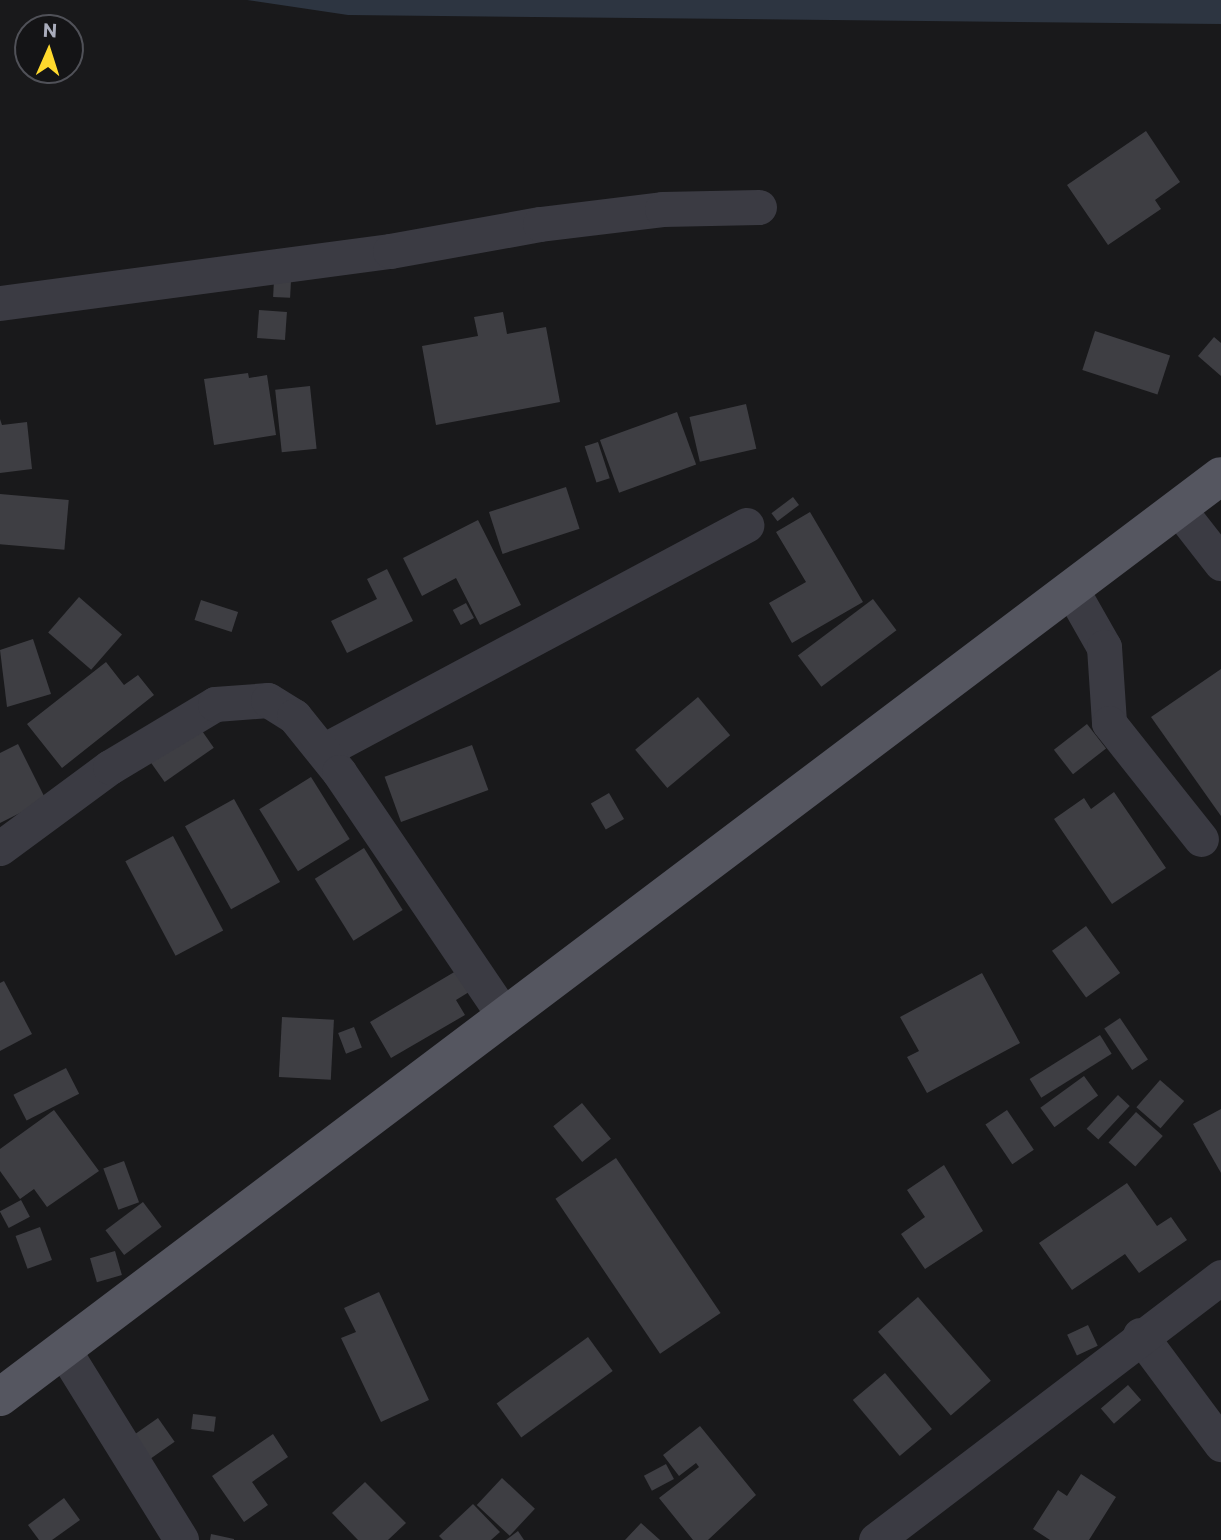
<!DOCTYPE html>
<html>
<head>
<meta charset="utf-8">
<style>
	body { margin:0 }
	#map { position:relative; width:1221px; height:1540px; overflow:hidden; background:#19191b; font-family:Commissioner,sans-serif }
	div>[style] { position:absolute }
	.water>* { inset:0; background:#2d3541 }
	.building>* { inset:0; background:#3e3e43; transform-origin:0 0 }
	.minor>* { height:35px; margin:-17.5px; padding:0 17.5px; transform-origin:17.5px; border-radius:17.5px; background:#3b3b43 }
	.major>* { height:38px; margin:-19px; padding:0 19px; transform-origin:19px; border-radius:19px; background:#555660 }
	span { translate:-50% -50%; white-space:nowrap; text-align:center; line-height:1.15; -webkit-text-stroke:5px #141416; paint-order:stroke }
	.north { position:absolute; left:14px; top:14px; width:70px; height:70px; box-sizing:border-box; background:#141416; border:2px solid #505158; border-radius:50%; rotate:3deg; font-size:19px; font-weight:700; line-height:28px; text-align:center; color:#aaadbc }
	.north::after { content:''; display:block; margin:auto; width:24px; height:32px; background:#ffd92d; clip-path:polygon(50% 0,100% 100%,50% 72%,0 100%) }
</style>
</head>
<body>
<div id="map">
	<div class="water">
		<div style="clip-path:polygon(247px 0,1221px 0,1221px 24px,348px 15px)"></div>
	</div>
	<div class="building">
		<div style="clip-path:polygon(1146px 131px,1180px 182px,1155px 200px,1161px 209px,1108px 245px,1067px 185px)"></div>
		<div style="left:274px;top:280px;width:17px;height:17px;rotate:3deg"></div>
		<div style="left:259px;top:310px;width:28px;height:28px;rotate:4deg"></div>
		<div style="clip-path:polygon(503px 312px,507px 334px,546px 327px,560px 402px,436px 425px,422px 346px,478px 336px,474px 317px)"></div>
		<div style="left:1095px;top:331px;width:79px;height:41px;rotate:18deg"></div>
		<div style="clip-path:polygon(1214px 337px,1221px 343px,1221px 376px,1198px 356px)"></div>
		<div style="clip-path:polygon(248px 373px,249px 378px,267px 375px,276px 435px,214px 445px,204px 379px)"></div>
		<div style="left:310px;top:386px;width:63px;height:35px;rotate:84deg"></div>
		<div style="left:746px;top:404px;width:46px;height:58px;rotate:77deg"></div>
		<div style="left:677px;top:412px;width:56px;height:82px;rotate:70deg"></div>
		<div style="clip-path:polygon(0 419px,2px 425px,27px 422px,32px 469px,0 473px)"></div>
		<div style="left:598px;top:442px;width:38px;height:14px;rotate:72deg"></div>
		<div style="left:566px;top:487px;width:44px;height:81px;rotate:72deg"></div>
		<div style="left:0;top:494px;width:69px;height:50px;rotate:5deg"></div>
		<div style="left:793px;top:497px;width:10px;height:27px;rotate:53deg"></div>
		<div style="clip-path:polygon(810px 512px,863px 602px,792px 643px,769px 603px,806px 582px,776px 532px)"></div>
		<div style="clip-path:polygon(478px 520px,521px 605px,480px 625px,456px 578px,422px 596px,403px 558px)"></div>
		<div style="clip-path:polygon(387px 569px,413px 621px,347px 653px,331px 621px,377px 599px,367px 579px)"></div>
		<div style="left:79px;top:597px;width:57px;height:47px;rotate:41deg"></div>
		<div style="left:873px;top:599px;width:39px;height:94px;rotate:53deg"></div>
		<div style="left:201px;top:600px;width:39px;height:21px;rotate:18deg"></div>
		<div style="left:466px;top:603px;width:17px;height:15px;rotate:62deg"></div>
		<div style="clip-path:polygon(33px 639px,51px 694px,7px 707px,0 650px)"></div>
		<div style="clip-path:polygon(106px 662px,124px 685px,138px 675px,154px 695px,62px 768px,27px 724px)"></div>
		<div style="clip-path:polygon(1221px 669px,1221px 816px,1151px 717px)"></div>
		<div style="left:698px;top:697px;width:50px;height:82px;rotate:50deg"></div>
		<div style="left:1087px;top:724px;width:31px;height:42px;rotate:52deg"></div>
		<div style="left:200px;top:728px;width:24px;height:60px;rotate:55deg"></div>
		<div style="clip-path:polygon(18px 744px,46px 800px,0 823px,0 753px)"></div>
		<div style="left:472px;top:745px;width:48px;height:93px;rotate:70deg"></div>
		<div style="left:311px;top:777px;width:73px;height:61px;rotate:58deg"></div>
		<div style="clip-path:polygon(1114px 792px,1166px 868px,1112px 904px,1054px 819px,1084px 798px,1091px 809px)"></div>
		<div style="left:609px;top:793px;width:30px;height:21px;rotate:60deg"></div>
		<div style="left:234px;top:799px;width:95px;height:56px;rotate:61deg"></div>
		<div style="left:173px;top:836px;width:107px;height:54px;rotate:62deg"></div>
		<div style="left:364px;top:848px;width:73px;height:58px;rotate:58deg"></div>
		<div style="left:1086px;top:926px;width:58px;height:42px;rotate:54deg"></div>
		<div style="clip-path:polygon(456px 971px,469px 992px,456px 1000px,465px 1015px,391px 1058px,370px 1022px)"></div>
		<div style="clip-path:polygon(982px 973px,1020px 1043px,927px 1093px,907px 1057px,919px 1051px,900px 1017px)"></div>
		<div style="clip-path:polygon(4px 981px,32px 1034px,0 1051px,0 983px)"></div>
		<div style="left:282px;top:1017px;width:52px;height:60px;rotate:3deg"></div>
		<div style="left:1120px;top:1018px;width:50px;height:19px;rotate:56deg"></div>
		<div style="left:354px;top:1027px;width:22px;height:17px;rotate:69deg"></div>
		<div style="left:1100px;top:1035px;width:22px;height:83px;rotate:58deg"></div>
		<div style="left:66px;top:1068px;width:29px;height:59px;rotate:63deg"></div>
		<div style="left:1084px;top:1076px;width:24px;height:54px;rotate:54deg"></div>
		<div style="left:1160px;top:1080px;width:32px;height:36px;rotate:41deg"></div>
		<div style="left:1118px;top:1095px;width:16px;height:46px;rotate:43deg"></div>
		<div style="left:582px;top:1103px;width:46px;height:37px;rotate:51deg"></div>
		<div style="clip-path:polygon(1221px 1109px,1221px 1173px,1193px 1124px)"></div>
		<div style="clip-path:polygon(54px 1110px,99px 1171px,47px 1207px,34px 1189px,20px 1199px,0 1171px,0 1149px)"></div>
		<div style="left:1007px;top:1110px;width:48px;height:26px;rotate:56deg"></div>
		<div style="left:1136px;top:1112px;width:36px;height:41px;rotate:42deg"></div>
		<div style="left:616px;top:1158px;width:187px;height:73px;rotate:56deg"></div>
		<div style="left:124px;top:1161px;width:44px;height:22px;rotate:70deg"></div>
		<div style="clip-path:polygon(944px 1165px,983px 1231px,925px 1269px,901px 1234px,925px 1217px,907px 1190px)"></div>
		<div style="clip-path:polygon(1127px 1183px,1157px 1226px,1171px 1217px,1187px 1240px,1139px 1273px,1125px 1254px,1072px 1290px,1039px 1243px)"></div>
		<div style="left:21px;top:1200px;width:19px;height:24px;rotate:62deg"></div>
		<div style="left:143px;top:1202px;width:31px;height:47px;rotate:53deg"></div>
		<div style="left:40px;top:1227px;width:35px;height:26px;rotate:70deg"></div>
		<div style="left:115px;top:1251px;width:25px;height:26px;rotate:74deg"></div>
		<div style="clip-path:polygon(379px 1292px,429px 1400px,381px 1422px,341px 1338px,356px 1332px,344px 1308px)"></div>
		<div style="left:918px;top:1297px;width:111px;height:53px;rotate:49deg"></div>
		<div style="left:1088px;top:1325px;width:23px;height:23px;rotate:65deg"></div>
		<div style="left:588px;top:1337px;width:42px;height:113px;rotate:54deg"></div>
		<div style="left:885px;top:1373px;width:73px;height:42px;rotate:50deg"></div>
		<div style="left:1128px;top:1385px;width:20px;height:36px;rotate:49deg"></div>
		<div style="left:193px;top:1414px;width:23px;height:15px;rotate:7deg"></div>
		<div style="left:158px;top:1418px;width:29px;height:30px;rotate:55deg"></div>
		<div style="clip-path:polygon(700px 1426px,756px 1495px,708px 1540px,693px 1540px,659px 1498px,699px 1467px,696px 1463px,679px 1476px,663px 1455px)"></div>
		<div style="clip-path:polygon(273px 1434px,288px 1457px,252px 1482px,268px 1505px,244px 1522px,212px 1476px)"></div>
		<div style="left:666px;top:1464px;width:17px;height:25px;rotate:62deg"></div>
		<div style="clip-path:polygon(1081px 1474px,1116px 1497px,1089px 1540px,1050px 1540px,1033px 1529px,1058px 1490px,1067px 1496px)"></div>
		<div style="left:502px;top:1478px;width:45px;height:37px;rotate:43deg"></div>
		<div style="clip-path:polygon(365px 1482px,406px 1523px,388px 1540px,358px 1540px,332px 1513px)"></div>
		<div style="clip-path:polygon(64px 1498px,80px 1520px,52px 1540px,39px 1540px,28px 1525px)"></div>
		<div style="clip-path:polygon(473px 1504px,500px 1532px,491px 1540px,443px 1540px,439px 1536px)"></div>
		<div style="clip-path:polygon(641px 1523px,660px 1540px,625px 1540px)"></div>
		<div style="clip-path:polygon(518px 1531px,524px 1540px,506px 1540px)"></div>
		<div style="clip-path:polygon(211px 1534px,234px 1539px,234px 1540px,210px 1540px)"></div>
	</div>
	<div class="minor">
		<div style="left:0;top:303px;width:393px;rotate:-7.6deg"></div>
		<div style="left:390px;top:251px;width:152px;rotate:-10.2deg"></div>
		<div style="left:540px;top:224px;width:123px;rotate:-7deg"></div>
		<div style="left:662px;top:209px;width:97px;rotate:-1.2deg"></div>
		<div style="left:1178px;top:508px;width:70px;rotate:52deg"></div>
		<div style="left:1071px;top:589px;width:67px;rotate:60.4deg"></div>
		<div style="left:1104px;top:647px;width:76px;rotate:86.2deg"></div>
		<div style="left:1109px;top:723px;width:148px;rotate:51.6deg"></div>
		<div style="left:323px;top:751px;width:480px;rotate:-28.1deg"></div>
		<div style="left:0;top:848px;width:137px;rotate:-36.4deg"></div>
		<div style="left:110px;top:767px;width:122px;rotate:-31deg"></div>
		<div style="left:215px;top:704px;width:53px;rotate:-4.3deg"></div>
		<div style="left:268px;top:700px;width:31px;rotate:32deg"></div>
		<div style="left:294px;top:716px;width:72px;rotate:51.2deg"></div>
		<div style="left:339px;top:772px;width:296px;rotate:55.9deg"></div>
		<div style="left:1140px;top:1335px;width:136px;rotate:53.4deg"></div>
		<div style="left:63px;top:1349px;width:224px;rotate:58.2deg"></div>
		<div style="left:876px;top:1540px;width:434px;rotate:-37.3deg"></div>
	</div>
	<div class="major">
		<div style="left:0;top:1397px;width:1529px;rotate:-37.03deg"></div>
	</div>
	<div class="north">N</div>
</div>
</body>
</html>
